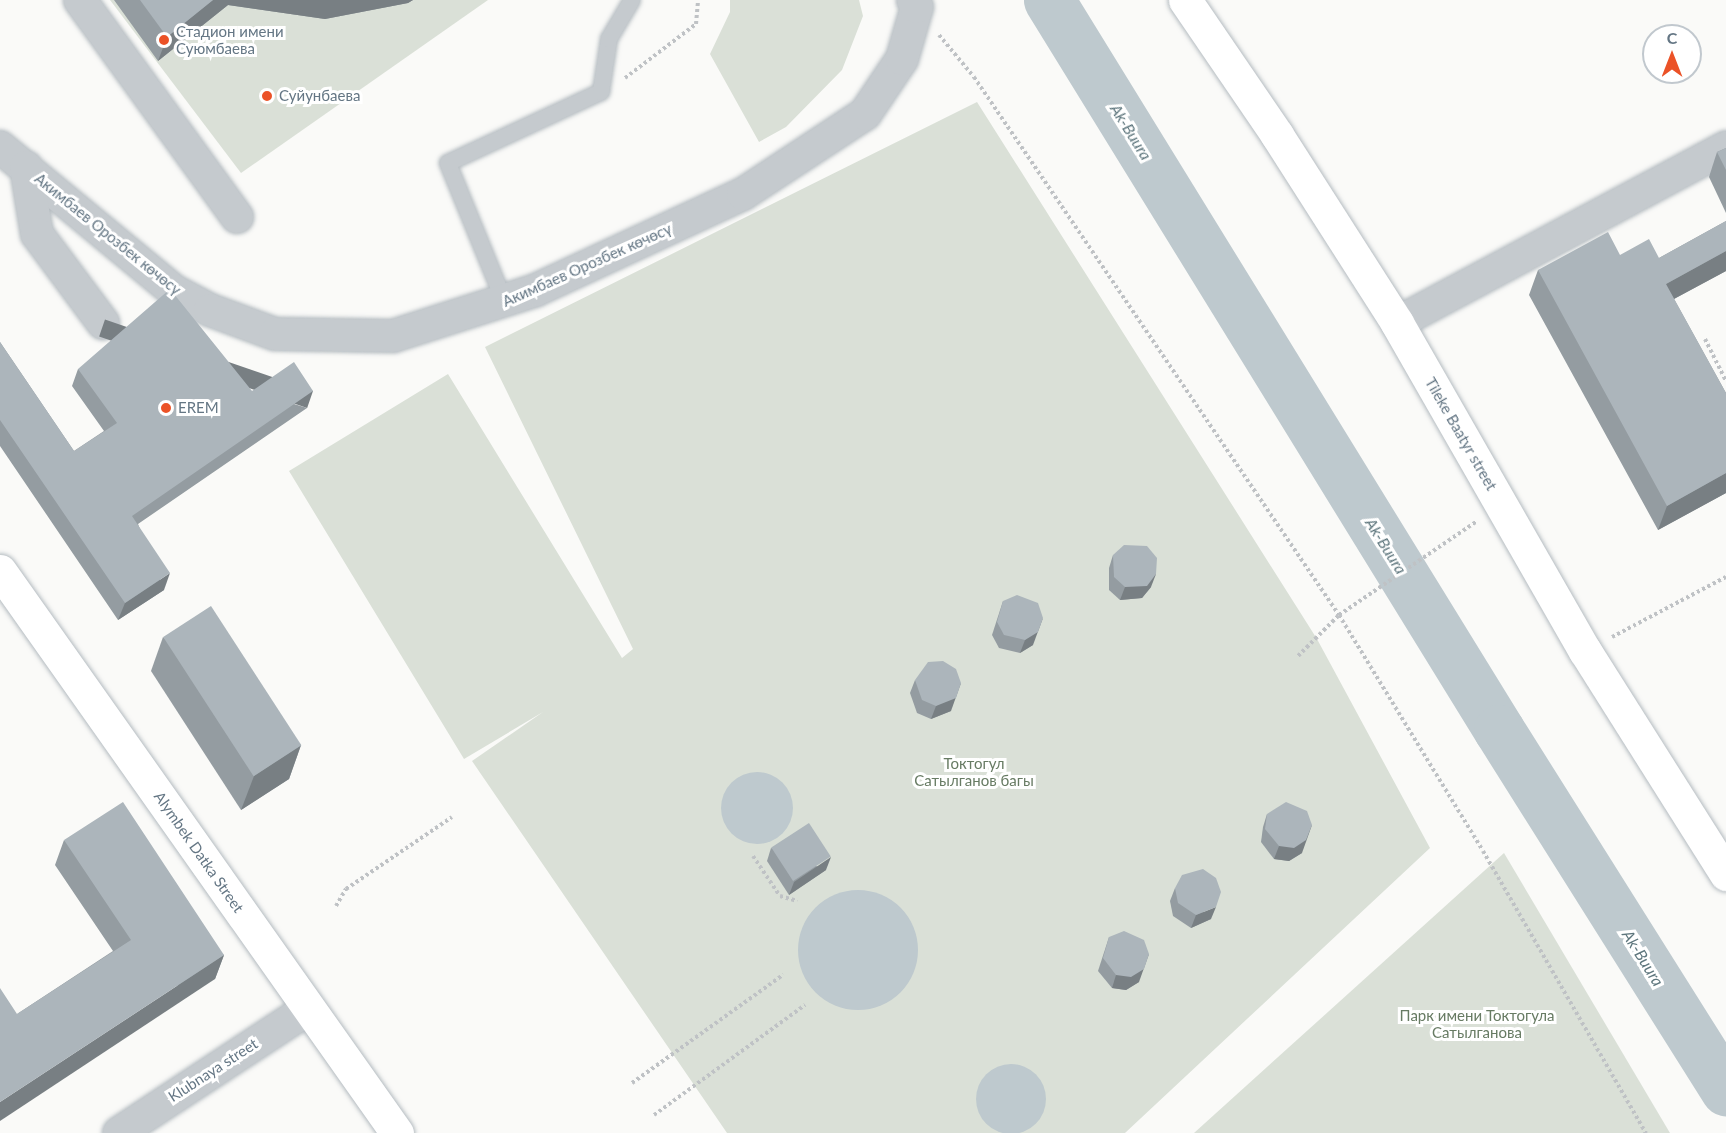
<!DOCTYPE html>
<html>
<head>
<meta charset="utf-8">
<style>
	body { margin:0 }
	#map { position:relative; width:1726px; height:1133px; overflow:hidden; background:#fafaf8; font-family:Lato,sans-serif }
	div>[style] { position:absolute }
	.green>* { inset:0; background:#dae0d7 }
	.water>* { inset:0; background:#bec9ce }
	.round { border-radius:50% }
	.river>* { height:51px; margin:-25.5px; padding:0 25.5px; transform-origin:25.5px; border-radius:25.5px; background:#bec9ce }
	.path>* { height:4px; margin-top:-2px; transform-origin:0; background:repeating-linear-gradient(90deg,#bfc2c5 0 3px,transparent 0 6px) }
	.roads { filter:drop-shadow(0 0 2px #b5bcc1) drop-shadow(0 0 2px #b5bcc1) }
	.lane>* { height:16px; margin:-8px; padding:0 8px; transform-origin:8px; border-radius:8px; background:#c5cace }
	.street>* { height:32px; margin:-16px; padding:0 16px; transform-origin:16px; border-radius:16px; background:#c5cace }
	.secondary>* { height:33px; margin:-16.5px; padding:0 16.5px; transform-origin:16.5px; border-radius:16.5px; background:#fff }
	.primary>* { height:33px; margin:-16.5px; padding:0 16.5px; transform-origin:16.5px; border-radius:16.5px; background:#fff }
	.wall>* { inset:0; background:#949ca1 }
	.shaded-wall>* { inset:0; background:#787f83; transform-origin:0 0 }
	.building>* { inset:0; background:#acb5bb; transform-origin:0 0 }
	.dots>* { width:16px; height:16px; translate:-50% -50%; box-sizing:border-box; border:3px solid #fff; border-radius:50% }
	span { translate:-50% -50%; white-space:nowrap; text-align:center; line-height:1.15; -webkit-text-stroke:6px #fff; paint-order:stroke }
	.poi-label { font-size:15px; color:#647684 }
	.left { translate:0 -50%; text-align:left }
	.street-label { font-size:15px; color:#647684 }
	.park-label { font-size:15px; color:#677b63 }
	.water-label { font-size:16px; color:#5e767d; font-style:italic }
	.north { position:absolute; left:1642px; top:24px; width:60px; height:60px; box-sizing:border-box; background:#fff; border:2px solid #c1c8ce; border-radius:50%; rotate:0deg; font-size:16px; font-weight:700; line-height:24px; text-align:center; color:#647684 }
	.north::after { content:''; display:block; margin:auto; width:21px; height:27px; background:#eb5227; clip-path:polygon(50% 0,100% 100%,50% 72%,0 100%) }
</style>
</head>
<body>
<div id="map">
	<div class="green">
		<div style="clip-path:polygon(110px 0,488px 0,241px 173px)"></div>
		<div style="clip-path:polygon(730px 0,859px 0,863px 16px,842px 70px,786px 127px,759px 142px,710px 54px,730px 12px)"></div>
		<div style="clip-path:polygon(977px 102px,1317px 639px,1430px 848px,1125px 1133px,727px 1133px,472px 761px,543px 712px,464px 759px,289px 471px,448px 374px,622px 658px,633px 649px,485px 347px)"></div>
		<div style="clip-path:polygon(1504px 853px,1670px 1133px,1194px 1133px)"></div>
	</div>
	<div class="water">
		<div class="round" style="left:721px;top:772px;width:72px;height:72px"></div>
		<div class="round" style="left:798px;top:890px;width:120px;height:120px"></div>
		<div class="round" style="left:976px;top:1064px;width:70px;height:70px"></div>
	</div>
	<div class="river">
		<div style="left:1049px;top:0;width:858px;rotate:58.35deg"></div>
		<div style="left:1499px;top:730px;width:426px;rotate:57.8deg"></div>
	</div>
	<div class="path">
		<div style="left:939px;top:35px;width:55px;rotate:50.2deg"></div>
		<div style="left:974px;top:77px;width:650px;rotate:55.85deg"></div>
		<div style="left:1339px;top:615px;width:276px;rotate:58.6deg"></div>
		<div style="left:1483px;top:851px;width:326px;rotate:60deg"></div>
		<div style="left:625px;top:78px;width:89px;rotate:-37.3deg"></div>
		<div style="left:696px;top:24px;width:24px;rotate:-85deg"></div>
		<div style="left:1705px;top:339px;width:47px;rotate:63.4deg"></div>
		<div style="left:1612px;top:637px;width:129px;rotate:-27.8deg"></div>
		<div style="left:1298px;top:656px;width:58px;rotate:-45deg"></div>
		<div style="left:1339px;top:615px;width:166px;rotate:-34.2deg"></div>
		<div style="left:753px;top:856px;width:48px;rotate:56deg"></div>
		<div style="left:780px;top:896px;width:18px;rotate:16deg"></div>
		<div style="left:336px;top:906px;width:20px;rotate:-60deg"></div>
		<div style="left:346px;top:889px;width:128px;rotate:-34.2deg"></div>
		<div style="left:632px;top:1083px;width:186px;rotate:-35.6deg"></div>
		<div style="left:654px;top:1115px;width:187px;rotate:-36.1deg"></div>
	</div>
	<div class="roads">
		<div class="lane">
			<div style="left:505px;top:303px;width:151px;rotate:-112.2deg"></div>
			<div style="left:448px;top:163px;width:169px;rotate:-24.9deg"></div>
			<div style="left:601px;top:92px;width:54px;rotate:-81.4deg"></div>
			<div style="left:609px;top:39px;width:45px;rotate:-59.5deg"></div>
		</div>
		<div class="street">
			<div style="left:80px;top:0;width:268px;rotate:54.1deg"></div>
			<div style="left:0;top:147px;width:226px;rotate:39.6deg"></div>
			<div style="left:174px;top:291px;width:41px;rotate:27.8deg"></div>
			<div style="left:210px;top:310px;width:69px;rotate:20.3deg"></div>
			<div style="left:275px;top:334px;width:118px;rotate:1deg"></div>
			<div style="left:393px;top:336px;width:150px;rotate:-17.8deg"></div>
			<div style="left:536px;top:290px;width:228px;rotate:-24.9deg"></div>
			<div style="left:743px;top:194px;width:146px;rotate:-33.3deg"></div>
			<div style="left:865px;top:114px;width:66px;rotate:-56.1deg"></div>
			<div style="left:902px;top:59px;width:54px;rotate:-73.9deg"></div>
			<div style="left:917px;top:7px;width:8px;rotate:-120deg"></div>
			<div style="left:26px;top:167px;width:68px;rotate:80.7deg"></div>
			<div style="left:37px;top:234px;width:111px;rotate:53.4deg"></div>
			<div style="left:1397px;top:323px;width:373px;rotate:-28.1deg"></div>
			<div style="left:119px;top:1133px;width:227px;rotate:-33.3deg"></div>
		</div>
		<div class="secondary">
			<div style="left:1185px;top:0;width:163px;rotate:55.7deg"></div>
			<div style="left:1277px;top:135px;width:223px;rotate:57.4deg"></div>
			<div style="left:1397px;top:323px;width:378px;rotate:60.2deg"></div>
			<div style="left:1585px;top:651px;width:264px;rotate:57.7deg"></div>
		</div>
		<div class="primary">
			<div style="left:0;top:571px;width:688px;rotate:54.76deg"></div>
		</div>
	</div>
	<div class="wall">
		<div style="clip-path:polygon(114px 0,413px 0,408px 3px,325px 19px,228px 5px,158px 61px)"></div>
		<div style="clip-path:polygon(1726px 148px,1726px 213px,1709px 177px,1717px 152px)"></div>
		<div style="clip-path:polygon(1726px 221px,1726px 271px,1674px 299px,1726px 393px,1726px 493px,1658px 530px,1529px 295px,1538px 270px,1620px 255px,1659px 258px)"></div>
		<div style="clip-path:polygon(0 342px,74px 451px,104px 431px,72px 386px,78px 369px,252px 391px,307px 408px,138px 524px,164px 590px,118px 620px,0 446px)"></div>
		<div style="clip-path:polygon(1113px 555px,1151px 587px,1142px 598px,1120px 600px,1109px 590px,1109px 568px)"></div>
		<div style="clip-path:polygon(1003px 601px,1033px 645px,1020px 653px,999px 648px,992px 635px)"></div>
		<div style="clip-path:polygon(163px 637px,301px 745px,289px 779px,241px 810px,151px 671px)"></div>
		<div style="clip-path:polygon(915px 680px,951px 711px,931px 719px,917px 713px,910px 693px)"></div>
		<div style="clip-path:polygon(1267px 814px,1302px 853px,1289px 861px,1274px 859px,1261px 842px,1263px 827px)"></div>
		<div style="clip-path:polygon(64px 840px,224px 955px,215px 979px,17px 1014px,113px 951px,55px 865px)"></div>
		<div style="clip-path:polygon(771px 848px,826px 870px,789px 895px,767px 861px)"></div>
		<div style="clip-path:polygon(1175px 888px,1211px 919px,1191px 928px,1173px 916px,1170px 901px)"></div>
		<div style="clip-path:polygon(1109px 937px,1139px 982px,1126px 990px,1112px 988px,1098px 971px)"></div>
	</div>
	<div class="shaded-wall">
		<div style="clip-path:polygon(213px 0,413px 0,408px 3px,325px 19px,228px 5px,158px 61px,167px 37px)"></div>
		<div style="clip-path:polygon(1726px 251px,1726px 271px,1657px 308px,1666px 284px)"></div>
		<div style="left:313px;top:391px;width:18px;height:220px;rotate:109deg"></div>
		<div style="clip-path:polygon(1726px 473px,1726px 493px,1658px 530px,1667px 506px)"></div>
		<div style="clip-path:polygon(170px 573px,164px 590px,118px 620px,125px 603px)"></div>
		<div style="clip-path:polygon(1156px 574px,1151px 587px,1142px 598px,1120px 600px,1125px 587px)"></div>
		<div style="clip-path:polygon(1043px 618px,1033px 645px,1020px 653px,1025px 640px)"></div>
		<div style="clip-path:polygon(961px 683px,951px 711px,931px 719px,936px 706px)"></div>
		<div style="clip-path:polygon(301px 745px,289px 779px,241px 810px,254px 776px)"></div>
		<div style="clip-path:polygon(1312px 825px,1302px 853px,1289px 861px,1274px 859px,1279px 846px)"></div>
		<div style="clip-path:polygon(831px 857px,826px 870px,789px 895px,794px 882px)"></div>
		<div style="clip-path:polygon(1216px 907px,1211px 919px,1191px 928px,1196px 915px)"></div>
		<div style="clip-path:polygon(1149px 954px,1139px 982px,1126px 990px,1112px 988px,1116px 975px)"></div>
		<div style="clip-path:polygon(224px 955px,215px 979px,0 1121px,0 1102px)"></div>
	</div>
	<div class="building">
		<div style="clip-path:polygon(140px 0,213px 0,167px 37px)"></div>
		<div style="clip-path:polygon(1726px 148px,1726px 170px,1717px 152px)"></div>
		<div style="clip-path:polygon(1726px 221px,1726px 251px,1666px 284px,1726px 393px,1726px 473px,1667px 506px,1538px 270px,1608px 232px,1620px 255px,1649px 239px,1659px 258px)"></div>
		<div style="clip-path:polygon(170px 289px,252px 391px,294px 362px,313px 391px,132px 516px,170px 573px,125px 603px,0 420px,0 342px,74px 451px,117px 423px,78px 369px)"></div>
		<div style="clip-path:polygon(1124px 545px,1147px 546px,1157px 558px,1156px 574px,1147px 586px,1125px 587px,1114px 577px,1113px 555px)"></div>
		<div style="clip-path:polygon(1017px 595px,1038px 603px,1043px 618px,1038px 632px,1025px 640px,1004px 635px,997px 622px,1003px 601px)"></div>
		<div style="left:211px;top:606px;width:166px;height:57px;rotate:57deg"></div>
		<div style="clip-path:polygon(943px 661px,956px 669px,961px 683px,956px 698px,936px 706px,922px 700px,915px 680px,928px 662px)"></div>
		<div style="clip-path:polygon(123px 802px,224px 955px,0 1102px,0 988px,17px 1014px,131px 940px,64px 840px)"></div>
		<div style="clip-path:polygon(1286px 802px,1307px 811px,1312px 825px,1306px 840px,1294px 848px,1279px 846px,1265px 829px,1267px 814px)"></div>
		<div style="left:809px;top:823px;width:40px;height:45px;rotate:57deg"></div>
		<div style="clip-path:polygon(1203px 869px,1216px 878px,1221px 892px,1216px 907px,1196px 915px,1178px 903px,1175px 888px,1182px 875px)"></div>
		<div style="clip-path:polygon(1124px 931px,1144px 940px,1149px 954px,1144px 969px,1131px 977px,1116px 975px,1103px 958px,1109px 937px)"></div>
	</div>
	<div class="dots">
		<div style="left:164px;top:40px;background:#eb5227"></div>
		<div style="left:267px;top:96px;background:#eb5227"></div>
		<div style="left:166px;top:408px;background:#eb5227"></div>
	</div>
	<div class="poi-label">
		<span class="left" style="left:176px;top:40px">Стадион имени<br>Суюмбаева</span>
		<span class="left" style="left:279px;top:96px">Суйунбаева</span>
		<span class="left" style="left:178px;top:408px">EREM</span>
	</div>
	<div class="street-label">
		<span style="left:108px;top:234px;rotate:39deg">Акимбаев Орозбек көчөсү</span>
		<span style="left:587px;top:265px;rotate:-24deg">Акимбаев Орозбек көчөсү</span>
		<span style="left:1461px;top:434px;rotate:60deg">Tileke Baatyr street</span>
		<span style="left:199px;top:852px;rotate:55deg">Alymbek Datka Street</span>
		<span style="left:213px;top:1070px;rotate:-33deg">Klubnaya street</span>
	</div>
	<div class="park-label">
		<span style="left:974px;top:772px">Токтогул<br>Сатылганов багы</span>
		<span style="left:1477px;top:1024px">Парк имени Токтогула<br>Сатылганова</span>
	</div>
	<div class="water-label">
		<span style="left:1131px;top:132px;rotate:58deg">Ak-Buura</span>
		<span style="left:1386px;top:546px;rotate:58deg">Ak-Buura</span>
		<span style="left:1643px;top:958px;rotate:58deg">Ak-Buura</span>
	</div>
	<div class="north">С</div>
</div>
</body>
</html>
